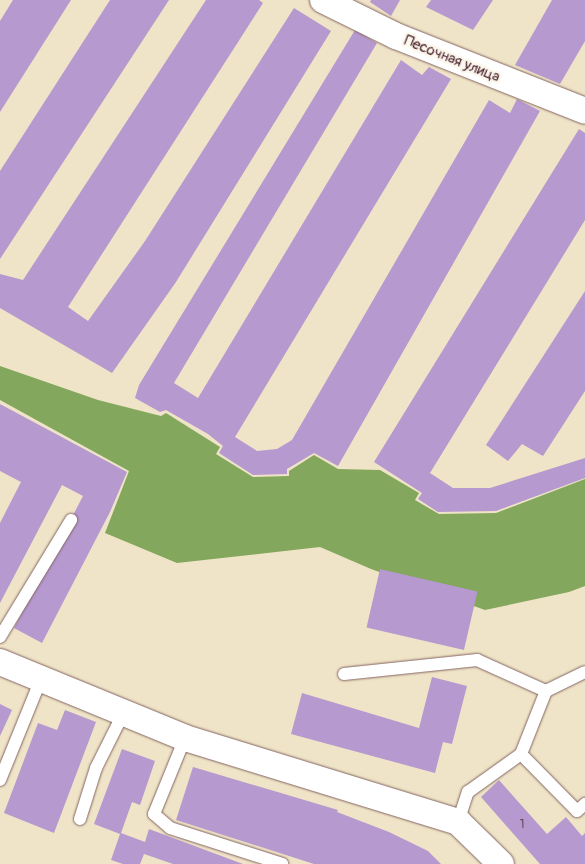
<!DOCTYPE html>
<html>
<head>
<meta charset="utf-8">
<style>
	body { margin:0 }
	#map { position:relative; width:585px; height:864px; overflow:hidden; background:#efe4c7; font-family:Pangolin,sans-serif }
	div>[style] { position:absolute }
	.forest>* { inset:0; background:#83a75c }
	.building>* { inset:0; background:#b599cf; transform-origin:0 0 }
	.roads { filter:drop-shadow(0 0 1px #846462) drop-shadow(0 0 1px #846462) }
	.service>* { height:12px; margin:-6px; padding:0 6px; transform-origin:6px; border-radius:6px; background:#fff }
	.minor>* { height:26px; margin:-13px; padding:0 13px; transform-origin:13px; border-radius:13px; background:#fff }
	span { translate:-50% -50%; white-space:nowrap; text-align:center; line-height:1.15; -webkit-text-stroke:5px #fbf7ec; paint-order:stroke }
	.number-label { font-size:12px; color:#653e54 }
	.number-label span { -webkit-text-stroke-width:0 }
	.street-label { font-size:15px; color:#4a1f2b }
</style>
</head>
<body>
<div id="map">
	<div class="forest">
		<div style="clip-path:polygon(0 366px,98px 400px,161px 416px,166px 413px,220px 447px,216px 454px,253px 477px,289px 476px,289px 471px,314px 455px,338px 469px,380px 470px,419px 493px,415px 500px,439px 514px,496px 513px,585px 479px,585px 586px,569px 592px,485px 610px,371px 569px,320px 547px,177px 563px,105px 533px,129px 471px,0 400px)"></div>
	</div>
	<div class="building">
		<div style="clip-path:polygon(13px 0,71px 0,0 112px,0 21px)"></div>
		<div style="clip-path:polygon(110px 0,169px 0,0 259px,0 171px)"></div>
		<div style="clip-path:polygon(206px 0,259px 0,263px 3px,68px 307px,88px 321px,145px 241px,294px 8px,331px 31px,176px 282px,112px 373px,0 308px,0 274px,23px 280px)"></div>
		<div style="clip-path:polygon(371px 0,400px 0,391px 16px,370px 2px)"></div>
		<div style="clip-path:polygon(431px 0,493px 0,473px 30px,426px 7px)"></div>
		<div style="clip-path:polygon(552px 0,585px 0,585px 41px,560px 84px,515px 65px)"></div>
		<div style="clip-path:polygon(355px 30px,377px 43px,174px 383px,198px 398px,401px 60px,422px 75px,429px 67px,451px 79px,235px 437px,257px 451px,277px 449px,292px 440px,489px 100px,510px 113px,517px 99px,540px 111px,338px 466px,314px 453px,287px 469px,287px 474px,253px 475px,219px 453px,223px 446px,208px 434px,166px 410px,160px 412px,135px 398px,139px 385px)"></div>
		<div style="clip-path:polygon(579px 129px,585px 133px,585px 220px,430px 473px,453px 488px,490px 488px,585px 458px,585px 478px,496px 511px,438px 512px,418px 499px,422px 493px,374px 462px)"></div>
		<div style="clip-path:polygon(585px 291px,585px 391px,543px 456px,522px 444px,508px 461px,486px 445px)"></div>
		<div style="clip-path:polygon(0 404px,127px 472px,110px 512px,42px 643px,14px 628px,83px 496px,62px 485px,0 603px,0 523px,21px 482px,0 471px)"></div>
		<div style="left:380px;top:569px;width:100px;height:60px;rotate:13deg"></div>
		<div style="clip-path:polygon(432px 677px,467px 686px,452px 744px,443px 742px,435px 773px,291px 734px,302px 693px,419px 728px)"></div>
		<div style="clip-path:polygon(0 704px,12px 710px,0 736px)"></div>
		<div style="clip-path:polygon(65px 710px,96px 722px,54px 833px,4px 813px,38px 723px,57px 730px)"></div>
		<div style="clip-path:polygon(122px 749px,155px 761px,140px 805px,132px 802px,121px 833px,145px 842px,149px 829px,243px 864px,173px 864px,144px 854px,140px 864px,123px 864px,111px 860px,120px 834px,94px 824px)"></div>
		<div style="clip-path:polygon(193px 767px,338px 810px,337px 812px,389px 832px,428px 851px,441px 864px,314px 864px,176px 820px)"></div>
		<div style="clip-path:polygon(499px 780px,547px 834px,566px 817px,582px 836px,585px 833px,585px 864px,540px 864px,481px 797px)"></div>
	</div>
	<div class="roads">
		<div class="service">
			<div style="left:0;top:637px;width:137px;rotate:-58.7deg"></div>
			<div style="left:344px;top:674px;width:134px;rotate:-6deg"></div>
			<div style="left:477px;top:660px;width:76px;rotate:24.2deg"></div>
			<div style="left:185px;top:738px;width:82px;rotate:112.2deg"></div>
			<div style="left:154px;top:814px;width:21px;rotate:41deg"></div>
			<div style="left:170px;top:828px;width:118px;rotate:17.8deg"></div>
			<div style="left:521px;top:754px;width:80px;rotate:45.5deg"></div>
			<div style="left:577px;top:811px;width:11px;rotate:-41deg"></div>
			<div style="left:0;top:780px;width:109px;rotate:-67.9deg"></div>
			<div style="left:80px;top:819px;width:53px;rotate:-72.6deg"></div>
			<div style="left:96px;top:768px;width:63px;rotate:-63.4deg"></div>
			<div style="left:458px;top:822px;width:32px;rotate:-72deg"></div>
			<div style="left:468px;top:792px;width:65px;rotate:-35.6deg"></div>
			<div style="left:521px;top:754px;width:68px;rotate:-68.4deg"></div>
			<div style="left:546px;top:691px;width:43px;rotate:-26deg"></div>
		</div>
		<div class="minor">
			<div style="left:323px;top:0;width:81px;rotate:26.3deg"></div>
			<div style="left:396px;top:36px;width:203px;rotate:21.6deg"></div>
			<div style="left:0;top:662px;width:200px;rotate:22.3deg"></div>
			<div style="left:185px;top:738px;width:286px;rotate:17.1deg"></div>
			<div style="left:458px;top:822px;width:60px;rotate:44.3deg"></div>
		</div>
	</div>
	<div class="number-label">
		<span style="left:522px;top:825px">1</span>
	</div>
	<div class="street-label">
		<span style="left:452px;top:59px;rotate:22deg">Песочная улица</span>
	</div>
</div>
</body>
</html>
